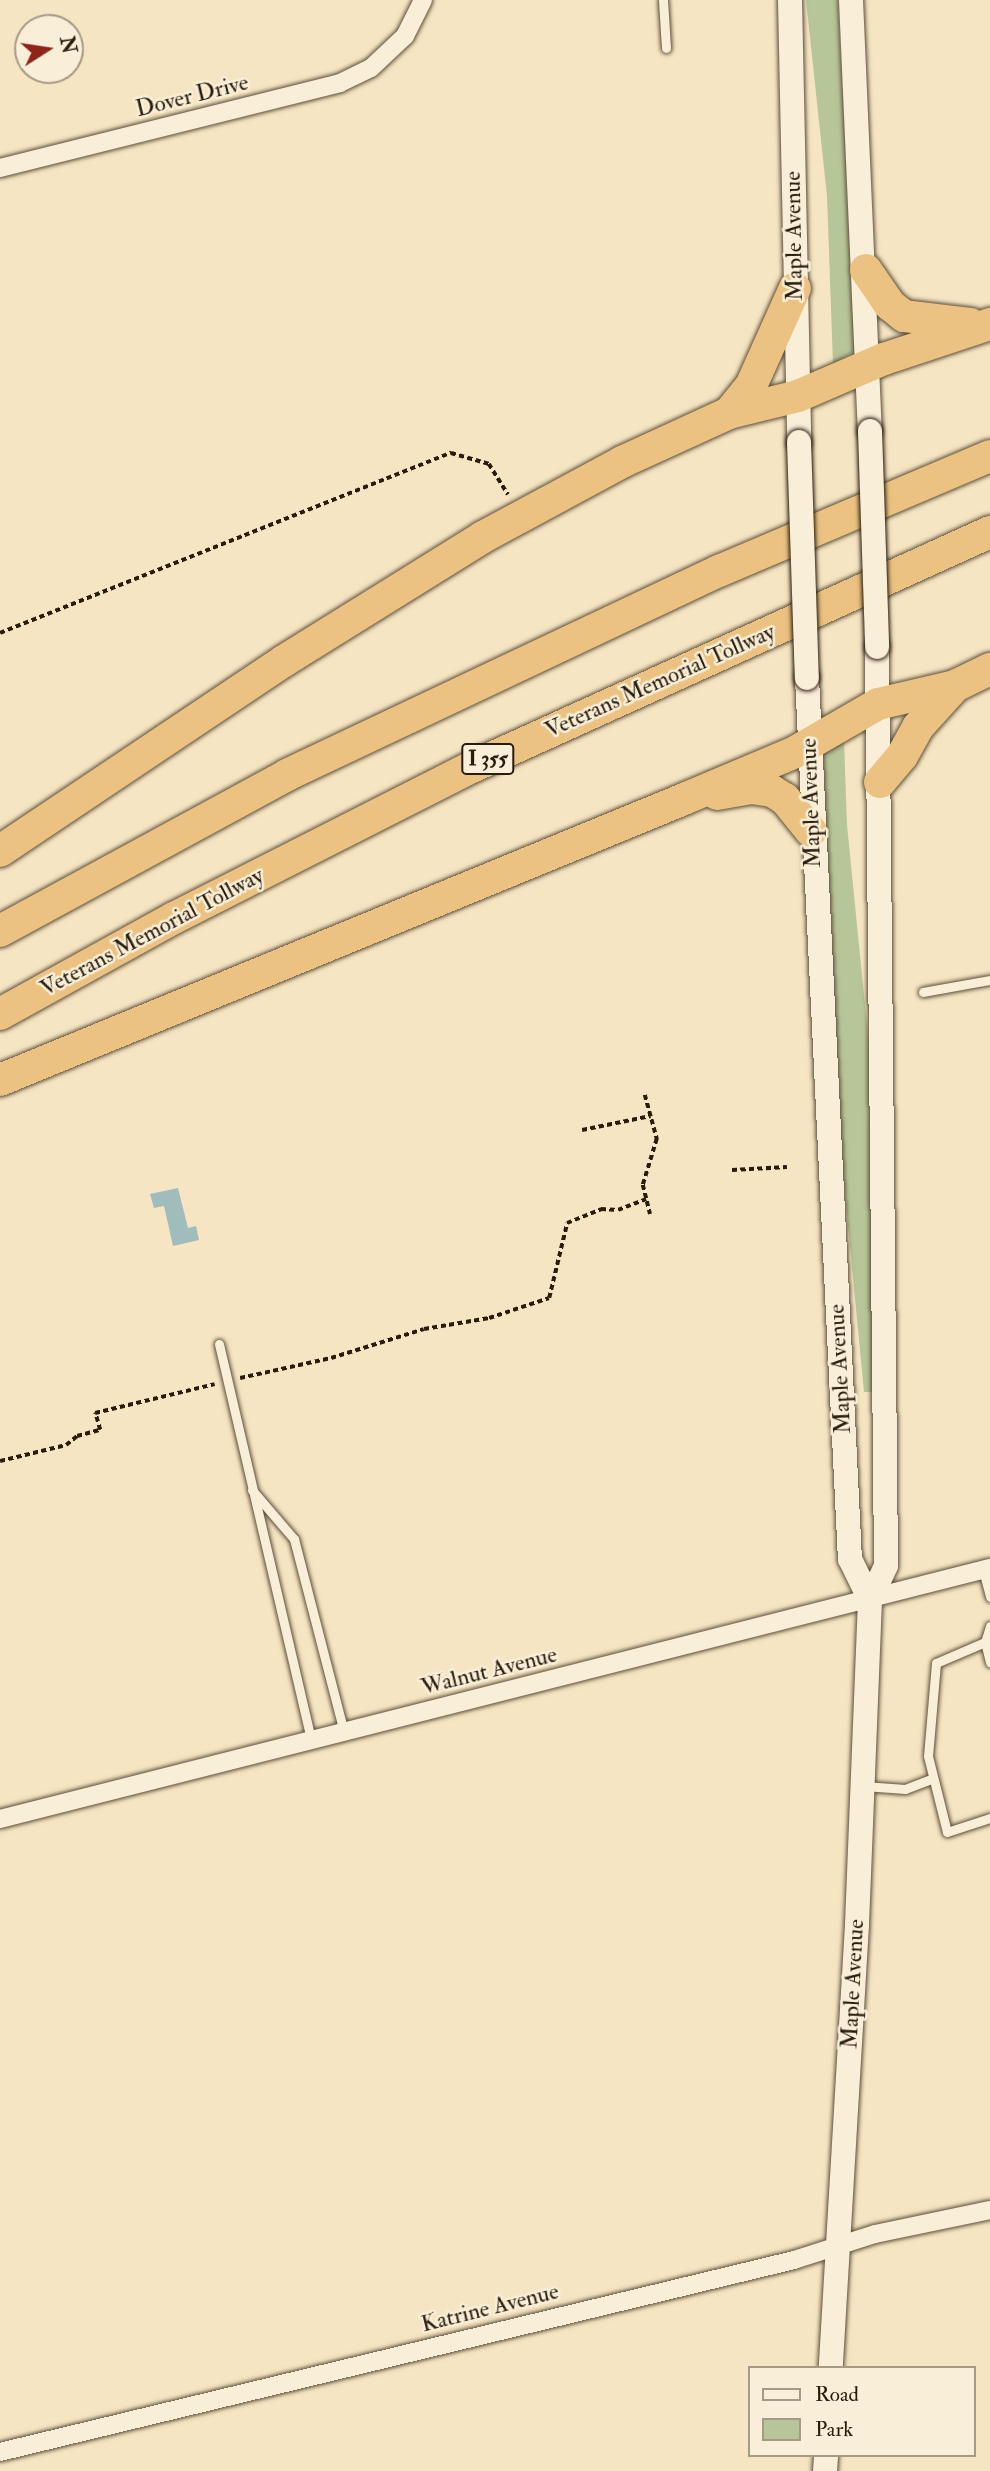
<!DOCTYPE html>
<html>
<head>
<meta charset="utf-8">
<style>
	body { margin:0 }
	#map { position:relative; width:990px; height:2471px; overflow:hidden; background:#f6e5c2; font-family:"IM FELL Double Pica",serif }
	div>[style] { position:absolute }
	.green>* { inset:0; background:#b6c698 }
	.water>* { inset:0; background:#a0bdbb }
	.path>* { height:3.5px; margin-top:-1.75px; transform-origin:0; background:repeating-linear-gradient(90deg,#281c0d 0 5px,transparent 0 8.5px) }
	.roads { filter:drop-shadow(0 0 2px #5c4e3a) drop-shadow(0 0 2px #5c4e3a) }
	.lane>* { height:9px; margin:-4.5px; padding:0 4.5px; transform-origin:4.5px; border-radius:4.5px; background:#f9eed7 }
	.street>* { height:18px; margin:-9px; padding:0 9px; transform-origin:9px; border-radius:9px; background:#f9eed7 }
	.secondary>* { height:24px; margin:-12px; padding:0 12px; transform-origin:12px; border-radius:12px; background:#f9eed7 }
	.highway>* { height:32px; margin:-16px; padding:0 16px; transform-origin:16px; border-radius:16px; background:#ebc281 }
	.bridges { filter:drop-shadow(0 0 2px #281c0d) drop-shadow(0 0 2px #281c0d) }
	.secondary-bridge>* { height:24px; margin:-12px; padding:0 12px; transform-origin:12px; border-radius:12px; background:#f9eed7 }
	span { translate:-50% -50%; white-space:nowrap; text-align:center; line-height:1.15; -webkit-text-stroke:5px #f9eed7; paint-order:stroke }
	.shield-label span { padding:2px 5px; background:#f9eed7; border:2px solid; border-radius:5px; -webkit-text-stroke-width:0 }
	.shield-label { font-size:21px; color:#281c0d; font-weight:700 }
	.street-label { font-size:23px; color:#281c0d }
	.legend { position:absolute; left:748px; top:2366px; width:228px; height:91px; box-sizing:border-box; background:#f9eed7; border:2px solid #a59a86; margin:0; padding:9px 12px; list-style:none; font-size:21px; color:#281c0d }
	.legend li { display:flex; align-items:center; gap:14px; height:35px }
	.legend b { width:35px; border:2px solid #a59a86 }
	.north { position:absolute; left:14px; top:14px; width:70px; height:70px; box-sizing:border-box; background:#f9eed7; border:2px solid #a59a86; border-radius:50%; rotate:78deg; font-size:19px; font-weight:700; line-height:28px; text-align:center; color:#281c0d }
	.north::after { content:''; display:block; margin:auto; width:24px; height:32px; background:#8f2418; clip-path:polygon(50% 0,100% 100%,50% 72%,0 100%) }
</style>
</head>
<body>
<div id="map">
	<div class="green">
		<div style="clip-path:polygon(806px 0,838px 0,855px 351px,833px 364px,827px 196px)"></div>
		<div style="clip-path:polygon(844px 740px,847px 825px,869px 1045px,873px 1392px,864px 1392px,842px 1163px,821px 748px)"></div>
	</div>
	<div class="water">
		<div style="clip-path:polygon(178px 1188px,188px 1228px,196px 1226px,199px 1240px,173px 1246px,164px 1206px,154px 1208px,150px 1194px)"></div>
	</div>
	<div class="path">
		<div style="left:0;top:633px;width:486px;rotate:-21.8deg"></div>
		<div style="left:451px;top:453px;width:40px;rotate:16deg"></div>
		<div style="left:489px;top:464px;width:36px;rotate:58deg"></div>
		<div style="left:645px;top:1095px;width:46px;rotate:74.7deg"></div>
		<div style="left:657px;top:1139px;width:48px;rotate:106.9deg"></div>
		<div style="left:643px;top:1185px;width:30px;rotate:76deg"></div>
		<div style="left:582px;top:1130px;width:70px;rotate:-11.5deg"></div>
		<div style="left:732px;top:1170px;width:55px;rotate:-3.1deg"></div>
		<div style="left:240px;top:1378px;width:93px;rotate:-12.4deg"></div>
		<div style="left:331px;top:1358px;width:97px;rotate:-17.3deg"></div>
		<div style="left:424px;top:1329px;width:66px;rotate:-9.6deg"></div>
		<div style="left:489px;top:1318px;width:63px;rotate:-18.4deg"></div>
		<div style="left:549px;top:1298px;width:77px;rotate:-76.5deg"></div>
		<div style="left:567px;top:1223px;width:37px;rotate:-22deg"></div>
		<div style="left:601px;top:1209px;width:17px;rotate:3deg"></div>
		<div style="left:618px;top:1210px;width:30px;rotate:-21deg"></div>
		<div style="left:0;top:1461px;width:68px;rotate:-13.6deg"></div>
		<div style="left:66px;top:1445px;width:14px;rotate:-39deg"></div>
		<div style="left:77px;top:1436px;width:24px;rotate:-15deg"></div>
		<div style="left:100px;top:1430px;width:18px;rotate:-106deg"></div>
		<div style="left:95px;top:1413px;width:123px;rotate:-13.6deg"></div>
	</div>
	<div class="roads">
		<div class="lane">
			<div style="left:663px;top:0;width:48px;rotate:86.4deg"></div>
			<div style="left:923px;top:992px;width:68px;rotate:-10.2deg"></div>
			<div style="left:219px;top:1344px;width:407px;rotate:76.9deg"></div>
			<div style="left:252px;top:1490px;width:65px;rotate:49.4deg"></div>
			<div style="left:294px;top:1539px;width:199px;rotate:75.5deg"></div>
			<div style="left:983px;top:1570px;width:28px;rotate:75deg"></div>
			<div style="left:990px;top:1626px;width:17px;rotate:107deg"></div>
			<div style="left:985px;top:1642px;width:21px;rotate:76deg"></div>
			<div style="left:985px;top:1642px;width:53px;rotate:156.8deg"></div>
			<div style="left:936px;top:1663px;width:93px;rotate:94.9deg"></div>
			<div style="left:928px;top:1756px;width:78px;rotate:76deg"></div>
			<div style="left:947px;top:1832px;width:45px;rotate:-18deg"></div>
			<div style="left:864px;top:1786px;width:41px;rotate:4.2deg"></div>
			<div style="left:905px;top:1789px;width:30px;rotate:-21deg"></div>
		</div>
		<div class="street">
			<div style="left:0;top:168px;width:350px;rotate:-14deg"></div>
			<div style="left:340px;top:83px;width:34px;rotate:-26deg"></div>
			<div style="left:371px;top:68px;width:47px;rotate:-43.3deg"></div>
			<div style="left:405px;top:36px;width:40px;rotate:-63.4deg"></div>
			<div style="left:0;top:1819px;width:1021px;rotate:-14.23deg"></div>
			<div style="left:0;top:2452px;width:817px;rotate:-13.59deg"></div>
			<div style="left:794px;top:2260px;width:85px;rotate:-17.8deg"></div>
			<div style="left:875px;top:2234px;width:117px;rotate:-11.8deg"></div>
		</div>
		<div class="secondary">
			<div style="left:790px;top:0;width:442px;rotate:88.8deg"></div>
			<div style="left:851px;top:0;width:431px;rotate:87.5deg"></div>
			<div style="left:807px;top:678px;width:882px;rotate:87.21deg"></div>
			<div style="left:850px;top:1559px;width:46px;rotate:64deg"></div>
			<div style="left:870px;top:1600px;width:325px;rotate:92.3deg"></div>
			<div style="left:857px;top:1925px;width:444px;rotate:93.4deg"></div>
			<div style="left:870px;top:1600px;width:38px;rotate:-65deg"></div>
			<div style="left:886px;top:1565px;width:918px;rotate:-90.56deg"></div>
			<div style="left:825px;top:2471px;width:16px;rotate:-86deg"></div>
		</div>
		<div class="highway">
			<div style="left:866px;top:270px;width:42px;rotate:55.6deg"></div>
			<div style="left:890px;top:305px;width:18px;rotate:38deg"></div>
			<div style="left:904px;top:316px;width:67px;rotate:6.8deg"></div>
			<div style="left:729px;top:413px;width:35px;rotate:-51deg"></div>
			<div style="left:751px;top:386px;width:107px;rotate:-65.8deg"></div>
			<div style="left:880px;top:782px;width:34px;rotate:-50deg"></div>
			<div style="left:902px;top:756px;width:33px;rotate:-61deg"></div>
			<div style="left:918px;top:727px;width:55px;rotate:-47.9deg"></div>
			<div style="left:717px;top:794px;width:35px;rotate:-10deg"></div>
			<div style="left:751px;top:788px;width:21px;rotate:8deg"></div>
			<div style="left:772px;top:791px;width:15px;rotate:32deg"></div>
			<div style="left:785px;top:799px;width:41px;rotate:50.9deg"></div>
			<div style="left:0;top:851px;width:342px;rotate:-33.8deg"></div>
			<div style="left:284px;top:661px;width:234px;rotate:-31.9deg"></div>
			<div style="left:483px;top:537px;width:158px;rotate:-28.3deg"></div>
			<div style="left:622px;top:462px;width:118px;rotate:-24.6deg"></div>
			<div style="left:729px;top:413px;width:71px;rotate:-13.8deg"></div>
			<div style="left:798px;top:396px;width:94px;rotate:-23.3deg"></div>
			<div style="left:884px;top:359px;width:112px;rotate:-18.3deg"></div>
			<div style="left:0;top:931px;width:327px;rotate:-28.5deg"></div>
			<div style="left:287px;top:775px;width:478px;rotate:-25.3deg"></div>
			<div style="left:719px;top:571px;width:294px;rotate:-23deg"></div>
			<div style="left:0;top:1014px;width:199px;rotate:-28.9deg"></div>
			<div style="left:174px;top:918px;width:336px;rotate:-26.9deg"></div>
			<div style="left:474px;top:766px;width:567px;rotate:-24.39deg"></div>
			<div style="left:0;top:1080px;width:739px;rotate:-22.33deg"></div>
			<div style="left:684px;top:799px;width:121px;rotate:-22.9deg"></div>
			<div style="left:795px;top:752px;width:96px;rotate:-30deg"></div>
			<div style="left:878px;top:704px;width:79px;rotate:-13.2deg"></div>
			<div style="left:955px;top:686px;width:39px;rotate:-26deg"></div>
		</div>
	</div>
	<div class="bridges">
		<div class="secondary-bridge">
			<div style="left:870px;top:431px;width:216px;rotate:88.1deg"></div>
			<div style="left:799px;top:442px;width:236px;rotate:88.1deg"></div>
		</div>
	</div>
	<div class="shield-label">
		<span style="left:488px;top:759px">I 355</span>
	</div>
	<div class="street-label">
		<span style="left:192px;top:96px;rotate:-14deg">Dover Drive</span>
		<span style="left:794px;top:236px;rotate:-91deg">Maple Avenue</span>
		<span style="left:660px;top:681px;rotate:-24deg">Veterans Memorial Tollway</span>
		<span style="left:811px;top:803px;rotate:-92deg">Maple Avenue</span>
		<span style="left:152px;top:932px;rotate:-28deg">Veterans Memorial Tollway</span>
		<span style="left:840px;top:1369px;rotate:-93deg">Maple Avenue</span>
		<span style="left:489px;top:1671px;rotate:-14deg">Walnut Avenue</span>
		<span style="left:853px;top:1984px;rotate:-87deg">Maple Avenue</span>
		<span style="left:490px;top:2308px;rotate:-14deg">Katrine Avenue</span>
	</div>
	<ul class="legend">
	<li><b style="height:9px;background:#f9eed7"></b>Road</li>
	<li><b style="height:19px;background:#b6c698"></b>Park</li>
	</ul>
	<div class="north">N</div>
</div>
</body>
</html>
